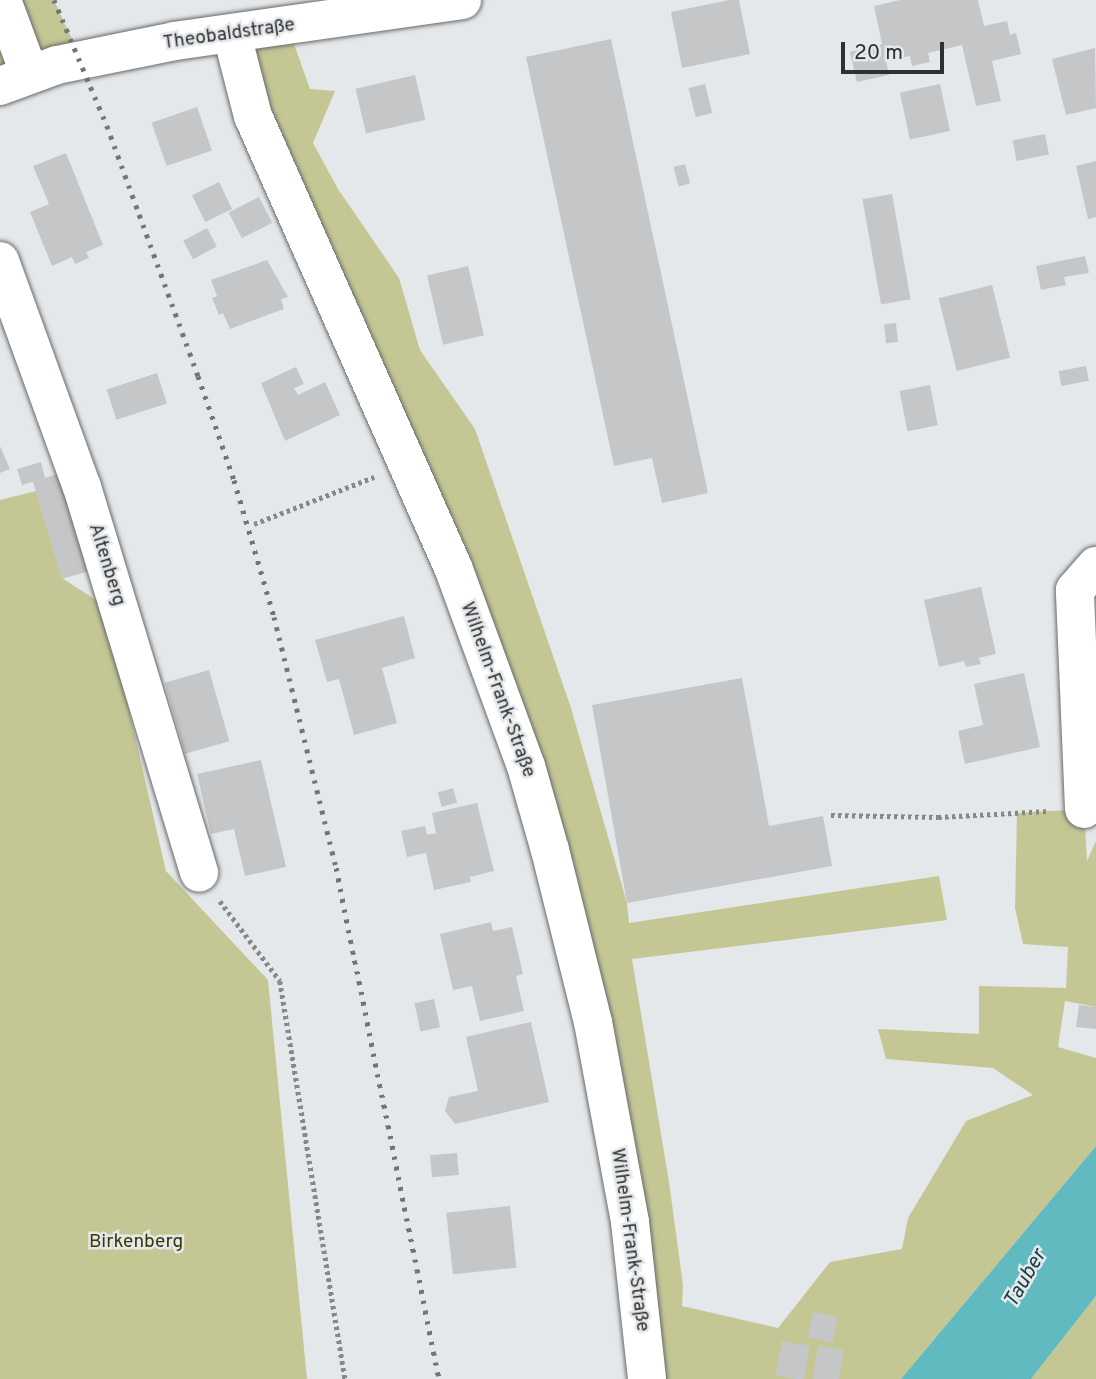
<!DOCTYPE html>
<html>
<head>
<meta charset="utf-8">
<style>
	body { margin:0 }
	#map { position:relative; width:1096px; height:1379px; overflow:hidden; background:#e5e8ea; font-family:Overpass,sans-serif }
	div>[style] { position:absolute }
	.green>* { inset:0; background:#c4c794 }
	.water>* { inset:0; background:#60babf }
	.building>* { inset:0; background:#c5c6c8; transform-origin:0 0 }
	.path>* { height:4.5px; margin-top:-2.25px; transform-origin:0; background:repeating-linear-gradient(90deg,#86888a 0 3.5px,transparent 0 7px) }
	.roads { filter:drop-shadow(0 0 2px #686a6c) drop-shadow(0 0 2px #686a6c) }
	.minor>* { height:38px; margin:-19px; padding:0 19px; transform-origin:19px; border-radius:19px; background:#fff }
	.rail>* { height:5px; margin-top:-2.5px; transform-origin:0; background:repeating-linear-gradient(90deg,#727475 0 3.5px,transparent 0 10.5px) }
	span { translate:-50% -50%; white-space:nowrap; text-align:center; line-height:1.15; -webkit-text-stroke:5px #e5e8ea; paint-order:stroke }
	.street-label { font-size:19px; color:#2f3031 }
	.park-label { font-size:19px; color:#383803 }
	.water-label { font-size:21px; color:#123d3f; font-style:italic }
	.scale { position:absolute; left:841px; top:42px; width:103px; height:32px; box-sizing:border-box; border:4px solid #2f3031; border-top:0; padding-left:9px; font-size:21px; line-height:24px; white-space:nowrap; color:#2f3031; -webkit-text-stroke:5px #e5e8ea; paint-order:stroke }
</style>
</head>
<body>
<div id="map">
	<div class="green">
		<div style="clip-path:polygon(0 0,54px 0,81px 59px,0 86px)"></div>
		<div style="clip-path:polygon(288px 27px,310px 89px,335px 91px,313px 143px,338px 189px,399px 278px,420px 350px,475px 429px,571px 708px,627px 903px,629px 923px,939px 876px,947px 920px,632px 959px,669px 1182px,683px 1285px,682px 1306px,778px 1328px,830px 1262px,902px 1249px,908px 1218px,966px 1121px,1033px 1095px,993px 1068px,886px 1059px,878px 1029px,979px 1034px,979px 986px,1066px 988px,1068px 947px,1023px 944px,1015px 908px,1017px 813px,1084px 809px,1087px 861px,1096px 841px,1096px 1007px,1065px 1001px,1058px 1047px,1096px 1058px,1096px 1146px,901px 1379px,647px 1379px,568px 846px,232px 35px)"></div>
		<div style="clip-path:polygon(36px 491px,62px 578px,105px 606px,166px 871px,268px 980px,307px 1379px,0 1379px,0 500px)"></div>
		<div style="clip-path:polygon(1096px 1296px,1096px 1379px,1031px 1379px)"></div>
	</div>
	<div class="water">
		<div style="clip-path:polygon(1096px 1146px,1096px 1296px,1031px 1379px,901px 1379px)"></div>
	</div>
	<div class="building">
		<div style="clip-path:polygon(729px 0,739px 0,750px 54px,682px 68px,671px 12px)"></div>
		<div style="clip-path:polygon(900px 0,978px 0,984px 26px,1007px 21px,1010px 35px,1016px 33px,1021px 54px,992px 61px,1001px 101px,976px 106px,962px 45px,928px 53px,930px 62px,912px 66px,910px 56px,886px 61px,889px 75px,857px 82px,850px 52px,882px 44px,874px 6px)"></div>
		<div style="clip-path:polygon(611px 39px,708px 493px,662px 503px,652px 458px,614px 466px,526px 57px)"></div>
		<div style="clip-path:polygon(1095px 48px,1096px 108px,1066px 115px,1052px 59px)"></div>
		<div style="left:415px;top:75px;width:46px;height:61px;rotate:77deg"></div>
		<div style="left:705px;top:84px;width:30px;height:17px;rotate:76deg"></div>
		<div style="left:940px;top:84px;width:48px;height:41px;rotate:78deg"></div>
		<div style="left:197px;top:107px;width:46px;height:48px;rotate:71deg"></div>
		<div style="left:1045px;top:134px;width:21px;height:33px;rotate:79deg"></div>
		<div style="clip-path:polygon(66px 153px,103px 245px,86px 252px,89px 258px,75px 264px,72px 257px,52px 266px,30px 212px,49px 204px,33px 166px)"></div>
		<div style="clip-path:polygon(1096px 161px,1096px 217px,1088px 219px,1076px 166px)"></div>
		<div style="left:685px;top:164px;width:20px;height:12px;rotate:75deg"></div>
		<div style="left:219px;top:182px;width:30px;height:30px;rotate:64deg"></div>
		<div style="left:892px;top:194px;width:107px;height:30px;rotate:80deg"></div>
		<div style="left:259px;top:197px;width:29px;height:34px;rotate:63deg"></div>
		<div style="left:207px;top:228px;width:21px;height:27px;rotate:62deg"></div>
		<div style="clip-path:polygon(1085px 256px,1089px 273px,1064px 277px,1066px 285px,1041px 290px,1036px 266px)"></div>
		<div style="clip-path:polygon(267px 260px,288px 297px,281px 299px,284px 309px,230px 329px,223px 313px,219px 315px,212px 298px,217px 296px,211px 280px)"></div>
		<div style="left:468px;top:266px;width:71px;height:42px;rotate:77deg"></div>
		<div style="left:992px;top:285px;width:75px;height:55px;rotate:76deg"></div>
		<div style="left:896px;top:323px;width:19px;height:12px;rotate:84deg"></div>
		<div style="left:1086px;top:366px;width:15px;height:28px;rotate:79deg"></div>
		<div style="clip-path:polygon(296px 367px,304px 384px,294px 388px,298px 395px,325px 382px,340px 415px,285px 441px,261px 383px)"></div>
		<div style="left:157px;top:373px;width:32px;height:53px;rotate:72deg"></div>
		<div style="left:930px;top:385px;width:41px;height:31px;rotate:79deg"></div>
		<div style="clip-path:polygon(0 446px,10px 469px,0 473px)"></div>
		<div style="clip-path:polygon(41px 462px,45px 478px,66px 471px,96px 569px,62px 579px,33px 482px,22px 485px,17px 469px)"></div>
		<div style="clip-path:polygon(981px 587px,996px 654px,979px 658px,981px 664px,966px 667px,964px 661px,939px 667px,924px 600px)"></div>
		<div style="clip-path:polygon(404px 616px,415px 658px,382px 668px,397px 723px,354px 735px,339px 679px,327px 682px,315px 640px)"></div>
		<div style="left:209px;top:670px;width:74px;height:46px;rotate:74deg"></div>
		<div style="clip-path:polygon(1024px 673px,1040px 747px,965px 764px,958px 731px,983px 725px,974px 684px)"></div>
		<div style="clip-path:polygon(742px 678px,769px 826px,823px 816px,832px 866px,627px 903px,592px 705px)"></div>
		<div style="clip-path:polygon(261px 760px,286px 867px,245px 876px,234px 829px,211px 834px,197px 774px)"></div>
		<div style="left:453px;top:788px;width:15px;height:16px;rotate:74deg"></div>
		<div style="clip-path:polygon(477px 803px,494px 871px,470px 877px,471px 882px,434px 890px,426px 853px,407px 857px,401px 831px,425px 826px,427px 835px,436px 833px,432px 813px)"></div>
		<div style="clip-path:polygon(491px 922px,493px 931px,512px 927px,523px 974px,516px 976px,524px 1011px,480px 1021px,472px 986px,453px 990px,440px 934px)"></div>
		<div style="left:434px;top:999px;width:29px;height:20px;rotate:78deg"></div>
		<div style="clip-path:polygon(1079px 1005px,1096px 1007px,1096px 1029px,1076px 1027px)"></div>
		<div style="clip-path:polygon(531px 1022px,549px 1102px,455px 1124px,445px 1111px,449px 1097px,478px 1091px,466px 1037px)"></div>
		<div style="left:457px;top:1153px;width:22px;height:27px;rotate:85deg"></div>
		<div style="left:510px;top:1206px;width:62px;height:64px;rotate:84deg"></div>
		<div style="left:813px;top:1312px;width:25px;height:26px;rotate:11deg"></div>
		<div style="left:782px;top:1341px;width:28px;height:35px;rotate:10deg"></div>
		<div style="clip-path:polygon(818px 1346px,844px 1350px,839px 1379px,813px 1379px)"></div>
	</div>
	<div class="path">
		<div style="left:254px;top:524px;width:129px;rotate:-21.4deg"></div>
		<div style="left:831px;top:815px;width:107px;rotate:1.1deg"></div>
		<div style="left:938px;top:817px;width:110px;rotate:-3.1deg"></div>
		<div style="left:220px;top:901px;width:100px;rotate:53.1deg"></div>
		<div style="left:280px;top:981px;width:403px;rotate:80.7deg"></div>
	</div>
	<div class="roads">
		<div class="minor">
			<div style="left:2px;top:0;width:78px;rotate:69.7deg"></div>
			<div style="left:232px;top:35px;width:84px;rotate:75.5deg"></div>
			<div style="left:253px;top:116px;width:493px;rotate:66.1deg"></div>
			<div style="left:453px;top:567px;width:212px;rotate:69.9deg"></div>
			<div style="left:526px;top:766px;width:87px;rotate:74.1deg"></div>
			<div style="left:550px;top:850px;width:177px;rotate:76deg"></div>
			<div style="left:593px;top:1022px;width:203px;rotate:79.5deg"></div>
			<div style="left:630px;top:1222px;width:158px;rotate:83.8deg"></div>
			<div style="left:0;top:86px;width:61px;rotate:-20.2deg"></div>
			<div style="left:57px;top:65px;width:120px;rotate:-11.5deg"></div>
			<div style="left:175px;top:41px;width:290px;rotate:-8.1deg"></div>
			<div style="left:0;top:261px;width:240px;rotate:70.1deg"></div>
			<div style="left:82px;top:487px;width:403px;rotate:73.1deg"></div>
			<div style="left:1084px;top:809px;width:219px;rotate:-92.4deg"></div>
			<div style="left:1075px;top:590px;width:32px;rotate:-49deg"></div>
		</div>
	</div>
	<div class="rail">
		<div style="left:54px;top:0;width:137px;rotate:67.2deg"></div>
		<div style="left:107px;top:126px;width:266px;rotate:70deg"></div>
		<div style="left:198px;top:376px;width:110px;rotate:70.9deg"></div>
		<div style="left:234px;top:480px;width:143px;rotate:73.7deg"></div>
		<div style="left:274px;top:617px;width:259px;rotate:76.1deg"></div>
		<div style="left:336px;top:868px;width:521px;rotate:78.6deg"></div>
	</div>
	<div class="street-label">
		<span style="left:229px;top:35px;rotate:-8deg">Theobaldstraße</span>
		<span style="left:106px;top:565px;rotate:73deg">Altenberg</span>
		<span style="left:497px;top:690px;rotate:70deg">Wilhelm-Frank-Straße</span>
		<span style="left:629px;top:1240px;rotate:82deg">Wilhelm-Frank-Straße</span>
	</div>
	<div class="park-label">
		<span style="left:136px;top:1243px">Birkenberg</span>
	</div>
	<div class="water-label">
		<span style="left:1026px;top:1279px;rotate:-60deg">Tauber</span>
	</div>
	<div class="scale">20 m</div>
</div>
</body>
</html>
